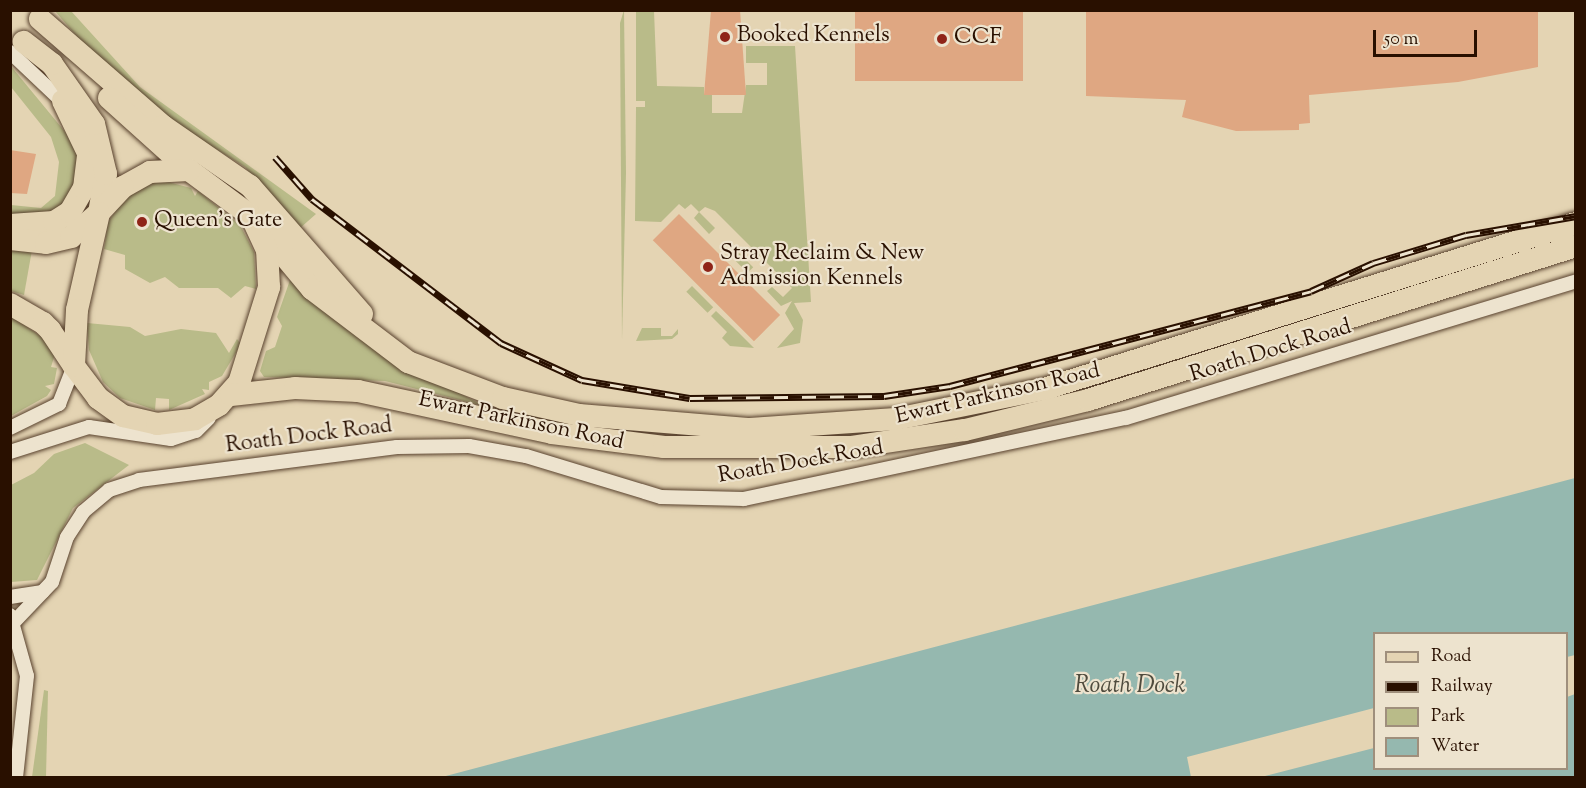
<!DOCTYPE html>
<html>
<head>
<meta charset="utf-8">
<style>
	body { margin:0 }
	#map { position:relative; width:1586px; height:788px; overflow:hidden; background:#e4d4b3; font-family:"Sorts Mill Goudy",serif }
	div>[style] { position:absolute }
	.green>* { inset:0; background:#b9bb89; transform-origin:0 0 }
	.water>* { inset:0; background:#95b8af }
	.building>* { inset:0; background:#dfa782; transform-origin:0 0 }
	.roads { filter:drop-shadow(0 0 2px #58412d) drop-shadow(0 0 2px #58412d) }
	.minor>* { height:14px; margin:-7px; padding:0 7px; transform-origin:7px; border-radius:7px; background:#ede3ce }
	.primary>* { height:22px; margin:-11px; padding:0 11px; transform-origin:11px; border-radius:11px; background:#e4d4b3 }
	.rail>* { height:7px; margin-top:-3.5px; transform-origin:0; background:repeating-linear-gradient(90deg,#ede3ce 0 14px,#291000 0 28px); box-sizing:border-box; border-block:2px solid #291000 }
	.dots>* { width:16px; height:16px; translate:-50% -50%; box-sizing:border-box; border:3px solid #ede3ce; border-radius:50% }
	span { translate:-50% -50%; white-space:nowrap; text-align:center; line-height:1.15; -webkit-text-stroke:4.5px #ede3ce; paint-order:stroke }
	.poi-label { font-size:22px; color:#291000 }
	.left { translate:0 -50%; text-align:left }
	.street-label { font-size:22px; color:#291000 }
	.water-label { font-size:24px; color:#4f4b3d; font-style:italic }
	.frame { position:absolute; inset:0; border:12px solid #291000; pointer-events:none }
	.legend { position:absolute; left:1373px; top:632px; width:195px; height:138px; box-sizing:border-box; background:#ede3ce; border:2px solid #9f8f7c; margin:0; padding:8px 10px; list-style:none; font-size:18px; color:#291000 }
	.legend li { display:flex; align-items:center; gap:12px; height:30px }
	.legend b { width:30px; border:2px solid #9f8f7c }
	.scale { position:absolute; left:1373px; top:30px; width:104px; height:27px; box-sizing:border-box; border:3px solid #291000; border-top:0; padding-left:8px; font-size:18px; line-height:21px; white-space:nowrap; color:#291000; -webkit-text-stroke:4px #ede3ce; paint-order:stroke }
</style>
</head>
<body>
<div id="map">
	<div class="green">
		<div style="clip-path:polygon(624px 10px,626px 173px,622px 340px,620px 23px)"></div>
		<div style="clip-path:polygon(55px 11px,71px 11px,140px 87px,316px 214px,299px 229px,245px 167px,176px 124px,90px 52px)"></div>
		<div style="clip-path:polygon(636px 11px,654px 11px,657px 86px,704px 87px,704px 94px,712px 95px,712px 113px,742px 113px,746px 85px,767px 85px,767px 63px,746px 63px,746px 46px,795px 46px,811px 302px,794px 303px,803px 320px,800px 343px,777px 348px,794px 329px,785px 313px,792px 301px,781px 306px,767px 291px,772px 287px,783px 297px,792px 288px,715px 211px,705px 207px,699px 212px,715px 228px,709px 234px,694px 218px,699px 212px,691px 204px,685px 209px,679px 204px,661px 222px,635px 221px,636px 107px,645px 107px,645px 101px,636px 101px)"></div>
		<div style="clip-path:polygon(10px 65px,66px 133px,77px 155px,74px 190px,58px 210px,11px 217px,11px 205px,41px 208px,55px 196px,59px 162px,51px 137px,11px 87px)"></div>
		<div style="clip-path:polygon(168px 182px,191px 188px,195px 196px,198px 191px,240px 225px,254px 252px,256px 289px,245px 286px,231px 298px,218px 288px,179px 288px,165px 277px,150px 283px,125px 269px,125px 255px,104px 249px,108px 222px,123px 200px,147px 183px)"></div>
		<div style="left:732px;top:246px;width:30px;height:8px;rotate:45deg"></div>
		<div style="clip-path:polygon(11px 248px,32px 250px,24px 295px,11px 291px)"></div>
		<div style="clip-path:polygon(290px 280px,374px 348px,484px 406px,385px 381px,264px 377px,260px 371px,266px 351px,275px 347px,282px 326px,277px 317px)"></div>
		<div style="left:692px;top:286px;width:30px;height:8px;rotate:45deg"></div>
		<div style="clip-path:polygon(716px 311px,733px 327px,754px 348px,730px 346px,722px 338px,727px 332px,711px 316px)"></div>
		<div style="clip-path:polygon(10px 315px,43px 338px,55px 354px,51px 367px,57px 368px,54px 384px,45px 386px,51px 390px,47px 396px,11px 416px)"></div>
		<div style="clip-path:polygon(87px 323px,130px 327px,145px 336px,181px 329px,216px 333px,229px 353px,237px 339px,241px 344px,222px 376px,209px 382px,209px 390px,202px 389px,205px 394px,169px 410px,169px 399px,156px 398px,155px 410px,120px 398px,103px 382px,89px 350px)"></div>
		<div style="clip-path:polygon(642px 328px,661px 328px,661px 336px,672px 336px,678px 329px,678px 334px,672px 339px,636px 341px)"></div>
		<div style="clip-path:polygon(85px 443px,129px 465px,73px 508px,37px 580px,11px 582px,11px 485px,34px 473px,54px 454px)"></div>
		<div style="clip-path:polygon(44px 690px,48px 691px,46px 777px,32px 777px)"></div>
	</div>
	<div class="water">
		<div style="clip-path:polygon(1575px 478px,1575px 655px,1567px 657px,1566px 634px,1374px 634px,1374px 708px,1187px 757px,1191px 777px,442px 777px)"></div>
		<div style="clip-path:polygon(1575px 694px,1575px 777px,1261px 777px,1374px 748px,1374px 768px,1566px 768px,1567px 697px)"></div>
	</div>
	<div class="building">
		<div style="clip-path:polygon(711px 10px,740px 10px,746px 95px,704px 95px)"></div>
		<div style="left:855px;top:10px;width:168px;height:71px"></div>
		<div style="clip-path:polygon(1086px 10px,1538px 10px,1538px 67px,1458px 82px,1309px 95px,1310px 123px,1299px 124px,1299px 130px,1236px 131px,1182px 117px,1186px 100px,1086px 96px)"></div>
		<div style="clip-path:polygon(10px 150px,36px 154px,27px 194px,10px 193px)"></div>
		<div style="left:679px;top:214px;width:143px;height:37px;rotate:45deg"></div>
	</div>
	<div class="roads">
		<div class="minor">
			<div style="left:10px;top:52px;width:77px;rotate:43.4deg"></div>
			<div style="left:10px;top:428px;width:55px;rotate:-26.1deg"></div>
			<div style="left:59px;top:404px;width:41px;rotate:-68.5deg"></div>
			<div style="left:10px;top:452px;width:83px;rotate:-17.6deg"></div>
			<div style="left:89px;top:427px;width:83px;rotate:8.3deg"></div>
			<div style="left:171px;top:439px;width:26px;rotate:-18deg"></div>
			<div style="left:196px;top:431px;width:18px;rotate:-45deg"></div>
			<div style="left:10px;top:597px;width:33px;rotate:-9deg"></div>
			<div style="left:10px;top:615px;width:63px;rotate:74.4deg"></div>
			<div style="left:27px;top:676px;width:103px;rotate:96.2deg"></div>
			<div style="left:14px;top:622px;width:55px;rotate:-46.5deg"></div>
			<div style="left:52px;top:582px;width:47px;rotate:-71.6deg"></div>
			<div style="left:67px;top:537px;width:30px;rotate:-57deg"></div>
			<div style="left:83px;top:512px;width:34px;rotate:-40deg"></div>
			<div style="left:109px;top:490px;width:32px;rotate:-18deg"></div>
			<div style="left:139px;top:480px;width:260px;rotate:-7.3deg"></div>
			<div style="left:397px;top:447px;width:72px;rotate:-0.8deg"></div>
			<div style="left:469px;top:446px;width:58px;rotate:10deg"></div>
			<div style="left:526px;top:456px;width:141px;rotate:16.9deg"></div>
			<div style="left:661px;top:497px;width:83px;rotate:1.4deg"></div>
			<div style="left:744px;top:499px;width:390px;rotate:-12deg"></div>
			<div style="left:1126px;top:418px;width:470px;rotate:-16.9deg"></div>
		</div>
		<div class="primary">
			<div style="left:40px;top:19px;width:163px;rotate:41deg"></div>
			<div style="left:163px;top:126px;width:106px;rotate:34.6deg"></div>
			<div style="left:250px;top:186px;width:170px;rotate:48.8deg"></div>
			<div style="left:109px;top:98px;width:108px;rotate:42deg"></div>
			<div style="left:251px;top:216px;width:95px;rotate:50.1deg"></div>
			<div style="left:312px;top:289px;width:121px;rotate:37.2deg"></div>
			<div style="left:408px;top:362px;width:102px;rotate:20.8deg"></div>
			<div style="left:503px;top:398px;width:78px;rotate:12.6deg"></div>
			<div style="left:579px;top:415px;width:172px;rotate:4.7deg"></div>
			<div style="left:750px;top:429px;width:146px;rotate:-3.9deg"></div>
			<div style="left:896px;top:419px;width:151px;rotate:-11.5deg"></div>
			<div style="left:1044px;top:389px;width:557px;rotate:-17.33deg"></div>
			<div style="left:10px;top:225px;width:44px;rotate:-3.9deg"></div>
			<div style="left:54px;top:222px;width:19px;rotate:-32deg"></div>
			<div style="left:70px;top:212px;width:28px;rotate:-60deg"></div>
			<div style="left:84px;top:188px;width:35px;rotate:-83deg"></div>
			<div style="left:88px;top:153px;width:58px;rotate:-115.7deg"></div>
			<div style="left:10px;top:239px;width:36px;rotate:6deg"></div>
			<div style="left:46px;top:243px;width:26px;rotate:-13deg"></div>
			<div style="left:71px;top:237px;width:37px;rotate:-41deg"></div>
			<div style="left:99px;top:213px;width:40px;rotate:-80deg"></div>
			<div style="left:106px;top:174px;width:51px;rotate:-103.5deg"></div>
			<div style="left:94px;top:124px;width:73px;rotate:-125deg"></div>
			<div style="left:52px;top:64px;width:36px;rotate:-142deg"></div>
			<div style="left:10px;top:304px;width:38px;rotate:30deg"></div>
			<div style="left:43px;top:323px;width:10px;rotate:45deg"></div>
			<div style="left:50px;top:330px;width:43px;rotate:56.3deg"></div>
			<div style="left:74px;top:366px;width:40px;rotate:53deg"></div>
			<div style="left:98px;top:398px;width:31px;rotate:36deg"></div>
			<div style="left:123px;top:416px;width:35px;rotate:13deg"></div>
			<div style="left:157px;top:424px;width:38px;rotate:-7deg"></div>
			<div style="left:195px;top:419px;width:28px;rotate:-30deg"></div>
			<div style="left:219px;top:405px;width:30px;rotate:-48deg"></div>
			<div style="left:239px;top:383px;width:101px;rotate:-72.6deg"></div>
			<div style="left:269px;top:287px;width:37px;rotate:-93deg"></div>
			<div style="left:267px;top:250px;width:38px;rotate:-115deg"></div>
			<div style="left:251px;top:216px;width:77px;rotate:-143.4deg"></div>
			<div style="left:189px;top:170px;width:39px;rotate:177deg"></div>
			<div style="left:150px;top:172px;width:31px;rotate:151deg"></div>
			<div style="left:123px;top:187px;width:35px;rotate:133deg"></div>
			<div style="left:99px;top:213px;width:99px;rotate:102.8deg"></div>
			<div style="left:77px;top:310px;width:56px;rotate:93.1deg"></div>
			<div style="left:231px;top:395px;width:64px;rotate:-6.2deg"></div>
			<div style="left:295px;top:388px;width:63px;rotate:2.7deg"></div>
			<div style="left:358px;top:391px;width:198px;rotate:12.2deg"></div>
			<div style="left:552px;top:433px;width:113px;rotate:7.1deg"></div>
			<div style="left:664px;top:447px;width:188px"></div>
			<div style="left:852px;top:447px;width:114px;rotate:-8.6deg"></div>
			<div style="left:965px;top:430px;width:127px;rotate:-13.7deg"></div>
			<div style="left:1088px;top:400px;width:512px;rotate:-17.51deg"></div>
		</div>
	</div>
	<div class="rail">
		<div style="left:275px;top:157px;width:56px;rotate:48.6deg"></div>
		<div style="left:312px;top:199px;width:238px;rotate:37.3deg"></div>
		<div style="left:501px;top:343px;width:89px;rotate:24.6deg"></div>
		<div style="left:582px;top:380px;width:109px;rotate:9.5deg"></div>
		<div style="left:690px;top:398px;width:194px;rotate:-0.6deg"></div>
		<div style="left:884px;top:396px;width:67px;rotate:-8.6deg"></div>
		<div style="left:950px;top:386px;width:373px;rotate:-14.7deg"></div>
		<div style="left:1311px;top:291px;width:68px;rotate:-24.3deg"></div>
		<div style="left:1373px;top:263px;width:97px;rotate:-16.8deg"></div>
		<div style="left:1466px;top:235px;width:112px;rotate:-9.8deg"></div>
	</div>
	<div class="dots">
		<div style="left:725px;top:37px;background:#8f2418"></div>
		<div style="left:942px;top:39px;background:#8f2418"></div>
		<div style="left:142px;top:222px;background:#8f2418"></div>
		<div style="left:708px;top:267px;background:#8f2418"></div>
	</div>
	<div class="poi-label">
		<span class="left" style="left:737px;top:37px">Booked Kennels</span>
		<span class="left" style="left:954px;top:39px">CCF</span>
		<span class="left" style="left:154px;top:222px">Queen's Gate</span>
		<span class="left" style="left:720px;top:267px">Stray Reclaim &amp; New<br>Admission Kennels</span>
	</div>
	<div class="street-label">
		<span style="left:1271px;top:352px;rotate:-17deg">Roath Dock Road</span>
		<span style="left:998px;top:395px;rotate:-13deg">Ewart Parkinson Road</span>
		<span style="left:521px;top:422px;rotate:12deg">Ewart Parkinson Road</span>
		<span style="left:309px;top:437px;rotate:-7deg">Roath Dock Road</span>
		<span style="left:801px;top:463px;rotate:-10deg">Roath Dock Road</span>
	</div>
	<div class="water-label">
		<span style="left:1130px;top:687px">Roath Dock</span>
	</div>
	<div class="frame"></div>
	<ul class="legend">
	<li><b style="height:8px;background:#e4d4b3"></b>Road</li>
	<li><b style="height:8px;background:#291000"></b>Railway</li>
	<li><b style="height:16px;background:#b9bb89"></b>Park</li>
	<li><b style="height:16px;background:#95b8af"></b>Water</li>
	</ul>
	<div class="scale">50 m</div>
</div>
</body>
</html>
